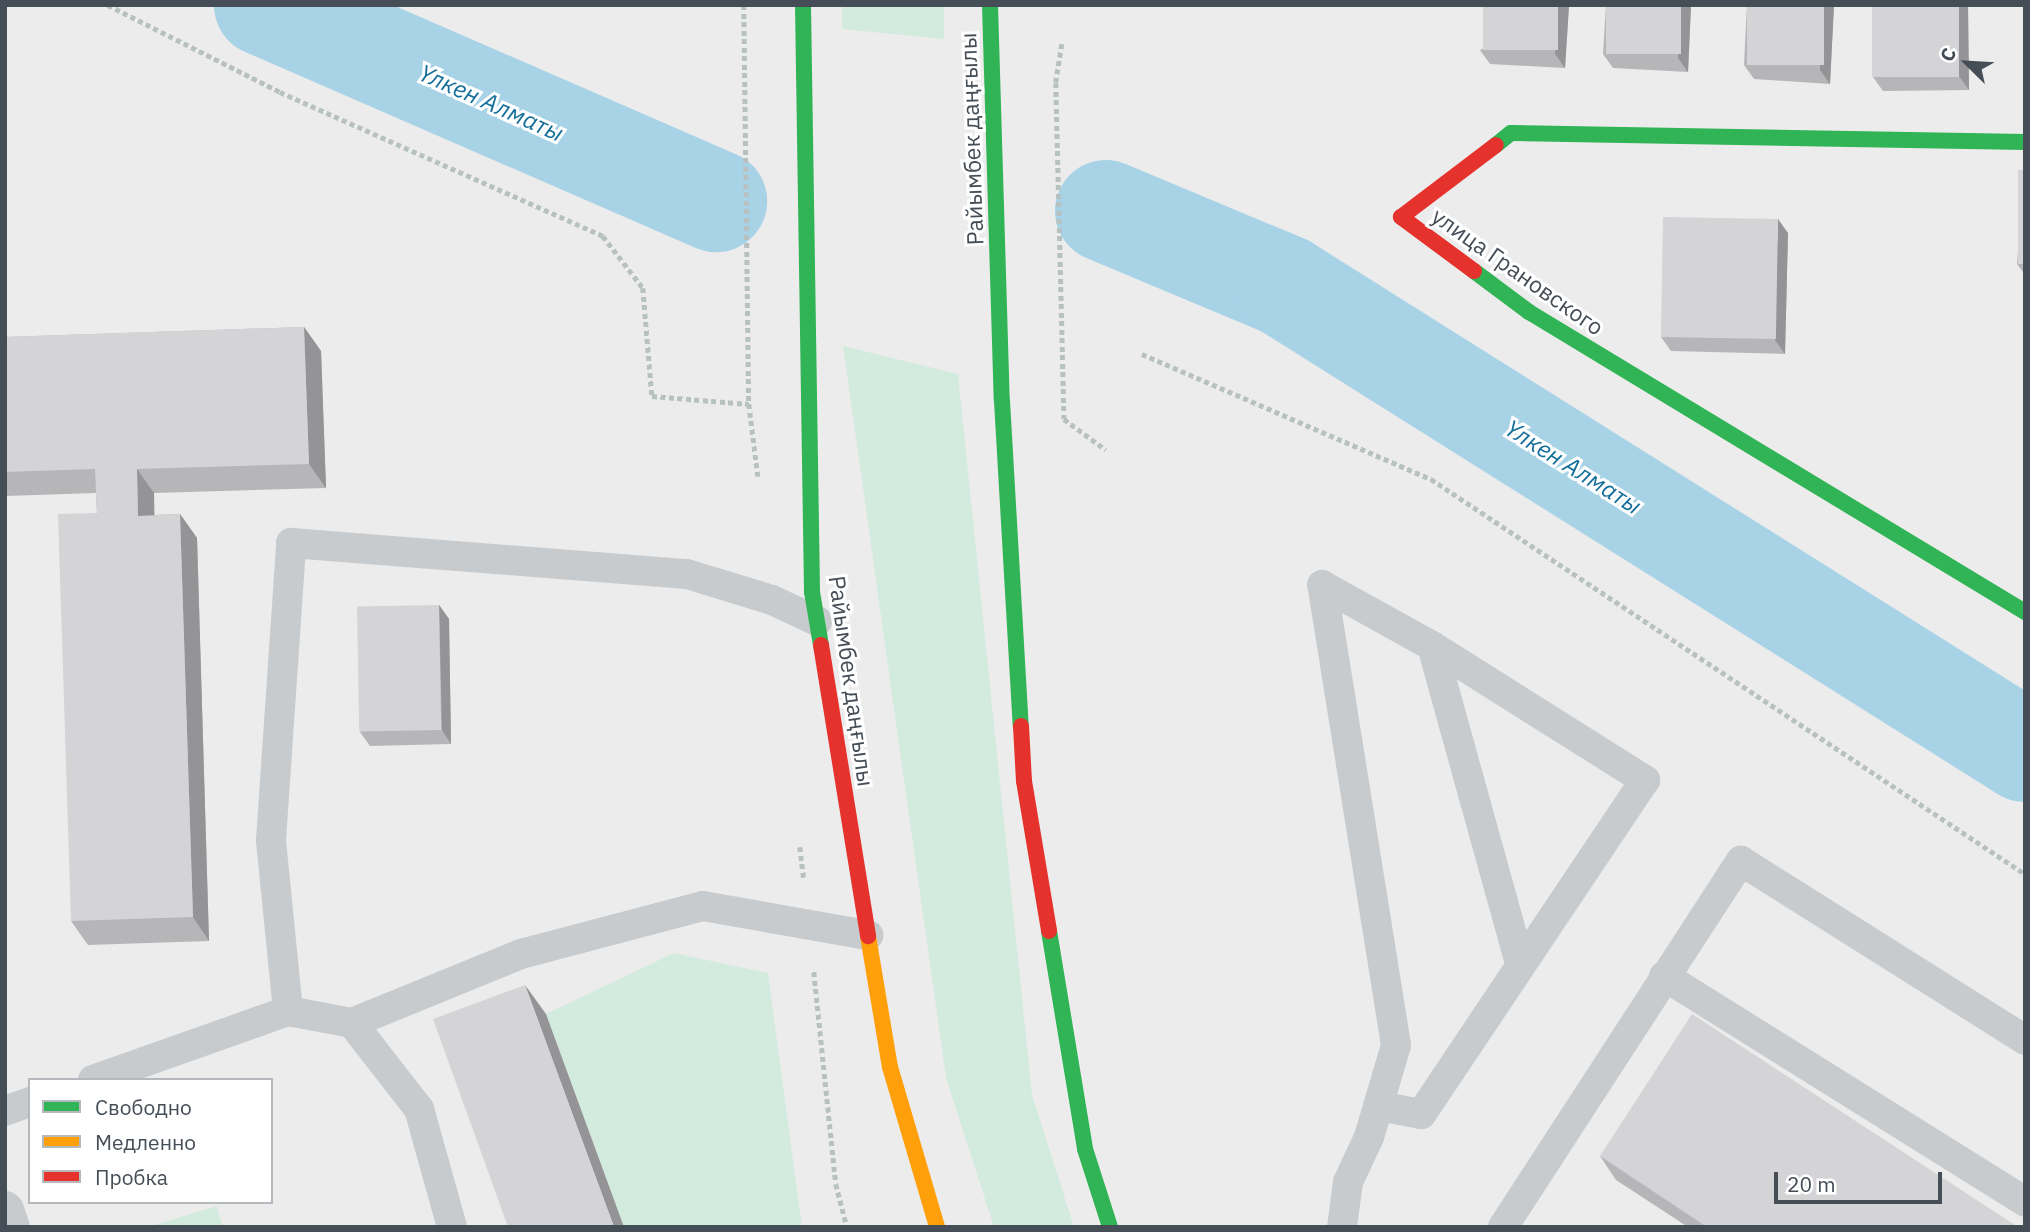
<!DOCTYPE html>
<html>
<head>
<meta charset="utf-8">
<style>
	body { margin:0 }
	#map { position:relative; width:2030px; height:1232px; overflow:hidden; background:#edecec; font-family:"IBM Plex Sans",sans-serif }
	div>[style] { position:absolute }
	.green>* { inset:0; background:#d2ebde }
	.river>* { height:102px; margin:-51px; padding:0 51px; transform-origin:51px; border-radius:51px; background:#a8d3e7 }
	.path>* { height:4.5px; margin-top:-2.25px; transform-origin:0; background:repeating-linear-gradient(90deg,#b7c1bf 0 5px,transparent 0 8.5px) }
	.lane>* { height:30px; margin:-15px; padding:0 15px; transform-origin:15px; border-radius:15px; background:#c8cbcd }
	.street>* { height:38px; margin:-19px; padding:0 19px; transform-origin:19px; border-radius:19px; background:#c8cbcd }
	.fast>* { height:16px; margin:-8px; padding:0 8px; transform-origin:8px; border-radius:8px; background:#30b455 }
	.slow>* { height:16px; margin:-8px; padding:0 8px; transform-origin:8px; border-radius:8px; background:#ff9f0a }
	.jam>* { height:16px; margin:-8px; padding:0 8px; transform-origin:8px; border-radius:8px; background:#e5322d }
	.wall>* { inset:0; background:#b6b6b9 }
	.shaded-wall>* { inset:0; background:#949496 }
	.building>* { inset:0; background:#d4d4d7; transform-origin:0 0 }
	span { translate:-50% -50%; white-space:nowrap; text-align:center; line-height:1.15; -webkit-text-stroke:6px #fff; paint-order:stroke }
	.street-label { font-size:23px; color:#454d57 }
	.water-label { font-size:24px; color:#156f9a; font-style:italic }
	.frame { position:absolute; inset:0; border:7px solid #454d57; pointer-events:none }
	.legend { position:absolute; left:28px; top:1078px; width:245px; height:126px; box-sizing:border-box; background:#fff; border:2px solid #b5b8bc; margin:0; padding:9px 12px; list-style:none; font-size:21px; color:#454d57 }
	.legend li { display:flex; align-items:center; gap:14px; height:35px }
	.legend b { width:35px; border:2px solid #b5b8bc }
	.north { position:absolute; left:1932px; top:28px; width:70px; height:70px; -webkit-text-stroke:5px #fff; paint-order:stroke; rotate:294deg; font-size:19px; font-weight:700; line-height:28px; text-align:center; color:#454d57 }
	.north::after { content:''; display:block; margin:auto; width:24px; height:32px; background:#454d57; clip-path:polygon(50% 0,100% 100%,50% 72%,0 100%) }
	.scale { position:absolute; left:1774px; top:1172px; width:168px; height:32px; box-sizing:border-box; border:4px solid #454d57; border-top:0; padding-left:9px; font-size:21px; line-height:24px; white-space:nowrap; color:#454d57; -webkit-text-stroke:5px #fff; paint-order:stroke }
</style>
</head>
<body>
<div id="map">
	<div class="green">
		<div style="clip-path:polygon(842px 5px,944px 5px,944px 39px,842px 29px)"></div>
		<div style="clip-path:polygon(843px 346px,958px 374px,1032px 1095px,1074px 1227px,994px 1227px,946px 1078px)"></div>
		<div style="clip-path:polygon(674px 953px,768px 973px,802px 1227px,624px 1227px,546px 1014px)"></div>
		<div style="clip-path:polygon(217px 1206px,223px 1227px,148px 1227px)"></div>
	</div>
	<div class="river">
		<div style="left:265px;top:5px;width:492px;rotate:23.5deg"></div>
		<div style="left:1106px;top:211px;width:194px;rotate:22.7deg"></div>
		<div style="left:1285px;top:286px;width:874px;rotate:32.14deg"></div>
	</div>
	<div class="path">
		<div style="left:108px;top:5px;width:193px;rotate:26.8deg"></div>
		<div style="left:280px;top:92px;width:354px;rotate:24deg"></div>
		<div style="left:603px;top:236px;width:66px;rotate:52.4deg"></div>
		<div style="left:643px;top:288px;width:108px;rotate:85.2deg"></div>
		<div style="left:652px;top:396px;width:97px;rotate:4.7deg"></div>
		<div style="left:744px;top:5px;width:399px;rotate:89.3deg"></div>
		<div style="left:749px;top:404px;width:73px;rotate:82.9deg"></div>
		<div style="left:1062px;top:44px;width:39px;rotate:99deg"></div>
		<div style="left:1056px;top:83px;width:336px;rotate:88.6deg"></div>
		<div style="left:1064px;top:419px;width:52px;rotate:36.4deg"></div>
		<div style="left:1142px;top:354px;width:315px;rotate:23.4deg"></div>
		<div style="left:1431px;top:479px;width:713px;rotate:33.62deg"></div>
		<div style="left:800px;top:847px;width:33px;rotate:83deg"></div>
		<div style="left:814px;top:972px;width:213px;rotate:84.1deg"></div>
		<div style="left:836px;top:1184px;width:44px;rotate:75.7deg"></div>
	</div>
	<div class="lane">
		<div style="left:1432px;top:646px;width:329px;rotate:74.5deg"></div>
		<div style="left:1664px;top:976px;width:426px;rotate:32deg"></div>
		<div style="left:288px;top:1011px;width:172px;rotate:-95.7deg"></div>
		<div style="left:271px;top:840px;width:298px;rotate:-86.1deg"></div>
		<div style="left:291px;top:543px;width:397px;rotate:4.5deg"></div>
		<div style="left:687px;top:574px;width:89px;rotate:17deg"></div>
		<div style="left:772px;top:600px;width:50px;rotate:25deg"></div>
		<div style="left:93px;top:1080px;width:207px;rotate:-19.5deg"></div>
		<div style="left:288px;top:1011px;width:65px;rotate:10.6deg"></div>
		<div style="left:5px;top:1111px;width:27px;rotate:-20deg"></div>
		<div style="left:452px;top:1227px;width:123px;rotate:-105.6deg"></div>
		<div style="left:419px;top:1109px;width:109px;rotate:-127.9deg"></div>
		<div style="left:352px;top:1023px;width:183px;rotate:-22.2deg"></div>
		<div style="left:521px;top:954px;width:188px;rotate:-14.8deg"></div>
		<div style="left:703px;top:906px;width:168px;rotate:10deg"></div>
		<div style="left:1342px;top:1227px;width:45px;rotate:-82.4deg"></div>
		<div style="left:1348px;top:1182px;width:50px;rotate:-65deg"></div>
		<div style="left:1369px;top:1137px;width:96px;rotate:-73.6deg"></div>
		<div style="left:1396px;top:1045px;width:466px;rotate:-99.1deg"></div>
		<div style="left:1322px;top:585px;width:126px;rotate:29deg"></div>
		<div style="left:1432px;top:646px;width:252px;rotate:32.2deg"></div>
		<div style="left:1645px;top:780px;width:402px;rotate:123.8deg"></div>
		<div style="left:1421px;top:1114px;width:43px;rotate:-169.2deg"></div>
		<div style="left:1503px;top:1227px;width:437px;rotate:-57deg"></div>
		<div style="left:1741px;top:861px;width:336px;rotate:32.2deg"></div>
	</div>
	<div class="street">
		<div style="left:5px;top:1210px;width:18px;rotate:71deg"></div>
	</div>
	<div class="fast">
		<div style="left:803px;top:5px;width:587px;rotate:89.12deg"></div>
		<div style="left:812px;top:592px;width:54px;rotate:80.4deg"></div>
		<div style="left:990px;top:5px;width:396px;rotate:88.3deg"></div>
		<div style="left:1002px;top:401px;width:326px;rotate:86.7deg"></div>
		<div style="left:1496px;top:145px;width:19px;rotate:-39deg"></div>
		<div style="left:1511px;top:133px;width:514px;rotate:1deg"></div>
		<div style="left:1474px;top:271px;width:69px;rotate:36.7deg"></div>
		<div style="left:1529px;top:312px;width:580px;rotate:31.17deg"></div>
		<div style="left:1049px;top:931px;width:221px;rotate:80.6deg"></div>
		<div style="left:1085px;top:1149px;width:82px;rotate:72.2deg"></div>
	</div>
	<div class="slow">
		<div style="left:868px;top:936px;width:133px;rotate:80.5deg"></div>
		<div style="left:890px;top:1067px;width:167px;rotate:73.6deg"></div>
	</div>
	<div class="jam">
		<div style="left:1474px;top:271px;width:91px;rotate:-143.5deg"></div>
		<div style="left:1401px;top:217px;width:119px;rotate:-37.2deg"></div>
		<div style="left:821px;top:645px;width:295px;rotate:80.8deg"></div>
		<div style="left:1021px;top:726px;width:55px;rotate:86.9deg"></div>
		<div style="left:1024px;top:781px;width:152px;rotate:80.5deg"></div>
	</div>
	<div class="wall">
		<div style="clip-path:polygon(1569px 5px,1565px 68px,1490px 64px,1480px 50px)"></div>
		<div style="clip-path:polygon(1606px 5px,1691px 5px,1688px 72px,1613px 68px,1603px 54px)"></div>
		<div style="clip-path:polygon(1747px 5px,1834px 5px,1830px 84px,1754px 79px,1744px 65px)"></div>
		<div style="clip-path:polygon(1968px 5px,1969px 90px,1883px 91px,1873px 77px)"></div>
		<div style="clip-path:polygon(2025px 170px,2025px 275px,2017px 264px)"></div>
		<div style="clip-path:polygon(1788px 233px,1785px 354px,1671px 351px,1661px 337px)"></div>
		<div style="clip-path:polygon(304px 327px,321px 351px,326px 488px,154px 493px,154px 515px,180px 514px,197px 538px,209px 941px,88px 945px,71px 921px,97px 513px,96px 493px,5px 496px,5px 337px)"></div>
		<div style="clip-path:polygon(439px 605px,449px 619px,451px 744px,370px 746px,360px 732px)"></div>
		<div style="clip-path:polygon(1600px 1156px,2018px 1227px,1688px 1227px,1616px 1180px)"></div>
	</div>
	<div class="shaded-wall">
		<div style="clip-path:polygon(1558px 5px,1569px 5px,1565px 68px,1555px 54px)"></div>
		<div style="clip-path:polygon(1681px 5px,1691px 5px,1688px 72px,1678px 58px)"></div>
		<div style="clip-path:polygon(1824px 5px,1834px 5px,1830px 84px,1820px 70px)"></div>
		<div style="clip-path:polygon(1959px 5px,1968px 5px,1969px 90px,1959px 76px)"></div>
		<div style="clip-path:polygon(1778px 219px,1788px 233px,1785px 354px,1775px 340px)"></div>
		<div style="clip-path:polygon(304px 327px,321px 351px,326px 488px,309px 464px)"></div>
		<div style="clip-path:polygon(137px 469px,154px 493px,155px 540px,138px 516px)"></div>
		<div style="clip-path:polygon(180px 514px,197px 538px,209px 941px,193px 917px)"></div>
		<div style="clip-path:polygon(439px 605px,449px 619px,451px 744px,442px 730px)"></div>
		<div style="clip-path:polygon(525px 985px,546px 1014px,624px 1227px,614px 1227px)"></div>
	</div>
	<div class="building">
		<div style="left:1483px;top:5px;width:75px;height:45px"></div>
		<div style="left:1606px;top:5px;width:75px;height:49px"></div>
		<div style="left:1747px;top:5px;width:77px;height:60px"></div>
		<div style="left:1872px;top:5px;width:87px;height:72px"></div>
		<div style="left:2018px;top:170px;width:7px;height:94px"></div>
		<div style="left:1663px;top:217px;width:115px;height:120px;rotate:1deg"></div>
		<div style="clip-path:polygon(304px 327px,309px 464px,137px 469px,138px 516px,180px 514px,193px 917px,71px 921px,58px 514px,97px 513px,95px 469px,5px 472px,5px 337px)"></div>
		<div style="left:439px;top:605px;width:125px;height:82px;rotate:89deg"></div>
		<div style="clip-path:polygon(525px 985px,614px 1227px,508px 1227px,433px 1019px)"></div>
		<div style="clip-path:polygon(1692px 1014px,2018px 1227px,1707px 1227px,1600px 1156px)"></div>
	</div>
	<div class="street-label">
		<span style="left:971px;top:139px;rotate:-92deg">Райымбек даңғылы</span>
		<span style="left:1518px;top:271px;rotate:35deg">улица Грановского</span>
		<span style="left:852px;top:681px;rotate:82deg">Райымбек даңғылы</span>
	</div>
	<div class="water-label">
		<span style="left:491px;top:103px;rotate:24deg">Үлкен Алматы</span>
		<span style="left:1573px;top:467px;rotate:32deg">Үлкен Алматы</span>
	</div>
	<div class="frame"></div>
	<ul class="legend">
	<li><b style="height:9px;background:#30b455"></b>Свободно</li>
	<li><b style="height:9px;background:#ff9f0a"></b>Медленно</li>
	<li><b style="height:9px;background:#e5322d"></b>Пробка</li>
	</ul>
	<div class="north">С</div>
	<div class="scale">20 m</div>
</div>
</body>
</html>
